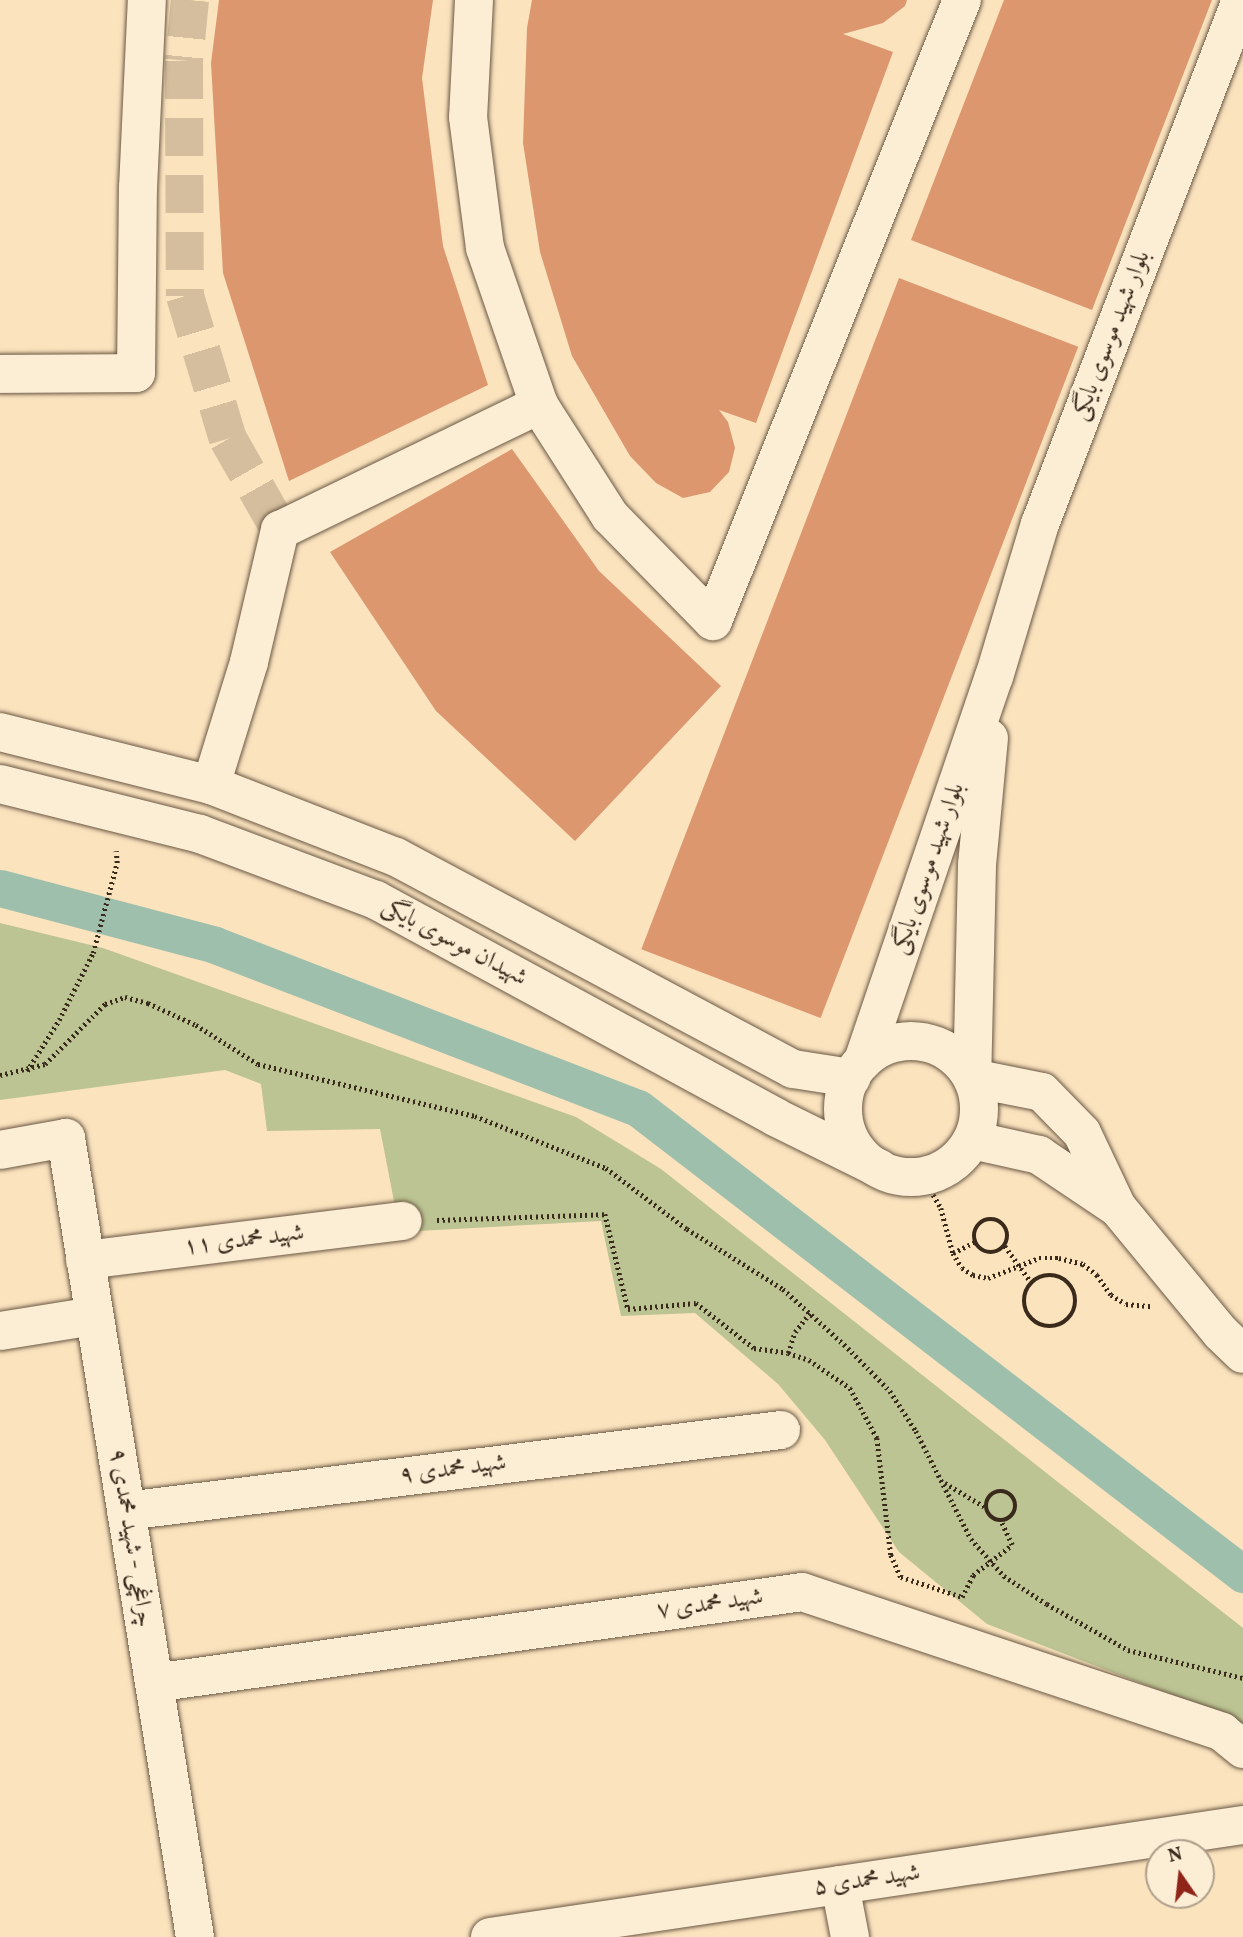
<!DOCTYPE html>
<html>
<head>
<meta charset="utf-8">
<style>
	body { margin:0 }
	#map { position:relative; width:1243px; height:1937px; overflow:hidden; background:#fbe3be; font-family:Vollkorn,Amiri,serif }
	div>[style] { position:absolute }
	.green>* { inset:0; background:#bcc493 }
	.canal>* { height:37px; margin:-18.5px; padding:0 18.5px; transform-origin:18.5px; border-radius:18.5px; background:#9fbfad }
	.building>* { inset:0; background:#dc976f; transform-origin:0 0 }
	.minor-tunnel>* { height:38px; margin-top:-19px; transform-origin:0; background:repeating-linear-gradient(90deg,#d4be9d 0 38px,transparent 0 57px) }
	.path>* { height:4.5px; margin-top:-2.25px; transform-origin:0; background:repeating-linear-gradient(90deg,#392a1b 0 2px,transparent 0 5.5px) }
	.path>.ring { margin:-2.25px; padding:0; box-sizing:content-box; background:none; border:4.5px solid #392a1b; border-radius:50% }
	.roads { filter:drop-shadow(0 0 2px #6a5844) drop-shadow(0 0 2px #6a5844) }
	.minor>* { height:38px; margin:-19px; padding:0 19px; transform-origin:19px; border-radius:19px; background:#fcedd5 }
	.minor>.ring { margin:-19px; padding:0; box-sizing:content-box; background:none; border:38px solid #fcedd5; border-radius:50% }
	span { translate:-50% -50%; white-space:nowrap; text-align:center; line-height:1.15; -webkit-text-stroke:6px #fcedd5; paint-order:stroke }
	.street-label { font-size:24px; color:#392a1b }
	.north { position:absolute; left:1145px; top:1839px; width:70px; height:70px; box-sizing:border-box; background:#fcedd5; border:2px solid #ae9f8b; border-radius:50%; rotate:346deg; font-size:19px; font-weight:700; line-height:28px; text-align:center; color:#392a1b }
	.north::after { content:''; display:block; margin:auto; width:24px; height:32px; background:#8f2418; clip-path:polygon(50% 0,100% 100%,50% 72%,0 100%) }
</style>
</head>
<body>
<div id="map">
	<div class="green">
		<div style="clip-path:polygon(0 923px,103px 948px,576px 1117px,661px 1169px,1243px 1628px,1243px 1733px,1216px 1712px,987px 1624px,899px 1552px,825px 1440px,778px 1384px,695px 1313px,621px 1316px,601px 1221px,400px 1232px,380px 1129px,267px 1131px,261px 1084px,225px 1070px,0 1100px)"></div>
	</div>
	<div class="canal">
		<div style="left:0;top:888px;width:222px;rotate:14.8deg"></div>
		<div style="left:215px;top:945px;width:453px;rotate:21.1deg"></div>
		<div style="left:638px;top:1108px;width:764px;rotate:37.61deg"></div>
	</div>
	<div class="building">
		<div style="clip-path:polygon(219px 0,433px 0,422px 78px,443px 246px,488px 385px,289px 481px,223px 273px,211px 63px)"></div>
		<div style="clip-path:polygon(532px 0,907px 0,905px 6px,883px 23px,843px 34px,893px 52px,756px 423px,719px 410px,728px 422px,735px 448px,729px 472px,710px 492px,683px 498px,656px 483px,630px 456px,572px 356px,540px 252px,523px 143px,527px 28px)"></div>
		<div style="clip-path:polygon(1004px 0,1212px 0,1092px 310px,911px 240px)"></div>
		<div style="left:899px;top:278px;width:192px;height:719px;rotate:21deg"></div>
		<div style="clip-path:polygon(512px 449px,599px 571px,721px 686px,575px 841px,436px 711px,330px 552px)"></div>
	</div>
	<div class="minor-tunnel">
		<div style="left:190px;top:0;width:61px;rotate:95.6deg"></div>
		<div style="left:184px;top:61px;width:235px;rotate:89.8deg"></div>
		<div style="left:185px;top:296px;width:149px;rotate:73.3deg"></div>
		<div style="left:228px;top:439px;width:105px;rotate:60.3deg"></div>
	</div>
	<div class="path">
		<div style="left:27px;top:1071px;width:60px;rotate:-57.9deg"></div>
		<div style="left:59px;top:1020px;width:75px;rotate:-63.1deg"></div>
		<div style="left:93px;top:953px;width:93px;rotate:-75.1deg"></div>
		<div style="left:117px;top:863px;width:12px;rotate:-95deg"></div>
		<div style="left:0;top:1075px;width:46px;rotate:-13.7deg"></div>
		<div style="left:45px;top:1064px;width:85px;rotate:-45deg"></div>
		<div style="left:105px;top:1004px;width:21px;rotate:-19deg"></div>
		<div style="left:125px;top:997px;width:24px;rotate:15deg"></div>
		<div style="left:148px;top:1003px;width:53px;rotate:24.6deg"></div>
		<div style="left:196px;top:1025px;width:73px;rotate:32.2deg"></div>
		<div style="left:258px;top:1064px;width:223px;rotate:13.5deg"></div>
		<div style="left:475px;top:1116px;width:141px;rotate:21.7deg"></div>
		<div style="left:606px;top:1168px;width:101px;rotate:37deg"></div>
		<div style="left:687px;top:1229px;width:113px;rotate:32deg"></div>
		<div style="left:783px;top:1289px;width:88px;rotate:42.2deg"></div>
		<div style="left:848px;top:1348px;width:60px;rotate:45.7deg"></div>
		<div style="left:890px;top:1391px;width:48px;rotate:57deg"></div>
		<div style="left:916px;top:1431px;width:121px;rotate:63deg"></div>
		<div style="left:971px;top:1539px;width:50px;rotate:48.3deg"></div>
		<div style="left:1004px;top:1576px;width:51px;rotate:33.1deg"></div>
		<div style="left:1047px;top:1604px;width:93px;rotate:29.6deg"></div>
		<div style="left:1128px;top:1650px;width:118px;rotate:13.7deg"></div>
		<div style="left:922px;top:1176px;width:37px;rotate:59deg"></div>
		<div style="left:941px;top:1208px;width:47px;rotate:75.1deg"></div>
		<div style="left:953px;top:1253px;width:17px;rotate:59deg"></div>
		<div style="left:962px;top:1268px;width:13px;rotate:32deg"></div>
		<div style="left:973px;top:1275px;width:15px;rotate:11deg"></div>
		<div style="left:988px;top:1278px;width:55px;rotate:-21.4deg"></div>
		<div style="left:1039px;top:1258px;width:20px"></div>
		<div style="left:1059px;top:1258px;width:25px;rotate:14deg"></div>
		<div style="left:1083px;top:1264px;width:18px;rotate:38deg"></div>
		<div style="left:1097px;top:1275px;width:24px;rotate:55deg"></div>
		<div style="left:1111px;top:1295px;width:17px;rotate:31deg"></div>
		<div style="left:1126px;top:1304px;width:25px;rotate:5deg"></div>
		<div class="ring" style="left:974px;top:1219px;width:29.5px;height:29.5px"></div>
		<div style="left:437px;top:1220px;width:168px;rotate:-2deg"></div>
		<div style="left:605px;top:1214px;width:98px;rotate:76.4deg"></div>
		<div style="left:628px;top:1309px;width:68px;rotate:-5deg"></div>
		<div style="left:696px;top:1303px;width:73px;rotate:37.8deg"></div>
		<div style="left:754px;top:1348px;width:34px;rotate:8deg"></div>
		<div style="left:788px;top:1353px;width:22px;rotate:18deg"></div>
		<div style="left:809px;top:1360px;width:50px;rotate:34.3deg"></div>
		<div style="left:850px;top:1388px;width:57px;rotate:61.6deg"></div>
		<div style="left:877px;top:1438px;width:118px;rotate:83.2deg"></div>
		<div style="left:891px;top:1555px;width:24px;rotate:66deg"></div>
		<div style="left:901px;top:1577px;width:64px;rotate:18.2deg"></div>
		<div style="left:962px;top:1597px;width:25px;rotate:-63deg"></div>
		<div style="left:973px;top:1575px;width:49px;rotate:-37.6deg"></div>
		<div style="left:1012px;top:1545px;width:26px;rotate:-115deg"></div>
		<div style="left:1005px;top:1246px;width:44px;rotate:54.2deg"></div>
		<div style="left:953px;top:1253px;width:25px;rotate:-27deg"></div>
		<div class="ring" style="left:1024px;top:1275px;width:47.5px;height:47.5px"></div>
		<div style="left:788px;top:1353px;width:22px;rotate:-72deg"></div>
		<div style="left:795px;top:1332px;width:24px;rotate:-52deg"></div>
		<div style="left:945px;top:1483px;width:47px;rotate:31deg"></div>
		<div class="ring" style="left:986px;top:1491px;width:25.5px;height:25.5px"></div>
	</div>
	<div class="roads">
		<div class="minor">
			<div style="left:474px;top:0;width:117px;rotate:92.9deg"></div>
			<div style="left:468px;top:117px;width:132px;rotate:82.6deg"></div>
			<div style="left:485px;top:248px;width:166px;rotate:71deg"></div>
			<div style="left:539px;top:405px;width:132px;rotate:57.4deg"></div>
			<div style="left:610px;top:516px;width:147px;rotate:45.6deg"></div>
			<div style="left:713px;top:621px;width:669px;rotate:-68.15deg"></div>
			<div style="left:0;top:374px;width:136px;rotate:-0.4deg"></div>
			<div style="left:136px;top:373px;width:185px;rotate:-89.4deg"></div>
			<div style="left:138px;top:188px;width:188px;rotate:-87.3deg"></div>
			<div style="left:0;top:732px;width:218px;rotate:14.1deg"></div>
			<div style="left:211px;top:785px;width:199px;rotate:21.3deg"></div>
			<div style="left:396px;top:857px;width:450px;rotate:28.1deg"></div>
			<div style="left:793px;top:1069px;width:59px;rotate:8.8deg"></div>
			<div style="left:989px;top:738px;width:128px;rotate:95.4deg"></div>
			<div style="left:977px;top:865px;width:213px;rotate:91.3deg"></div>
			<div style="left:972px;top:1078px;width:71px;rotate:11.3deg"></div>
			<div style="left:1042px;top:1092px;width:57px;rotate:45.7deg"></div>
			<div style="left:1082px;top:1133px;width:82px;rotate:64.7deg"></div>
			<div style="left:1117px;top:1207px;width:163px;rotate:50.5deg"></div>
			<div style="left:1221px;top:1333px;width:30px;rotate:44deg"></div>
			<div style="left:0;top:784px;width:206px;rotate:14deg"></div>
			<div style="left:200px;top:834px;width:188px;rotate:20.6deg"></div>
			<div style="left:376px;top:900px;width:454px;rotate:28.5deg"></div>
			<div style="left:775px;top:1117px;width:117px;rotate:26.3deg"></div>
			<div style="left:211px;top:785px;width:129px;rotate:-72.8deg"></div>
			<div style="left:249px;top:662px;width:136px;rotate:-76.8deg"></div>
			<div style="left:280px;top:530px;width:288px;rotate:-25.8deg"></div>
			<div class="ring" style="left:843px;top:1041px;width:98px;height:98px"></div>
			<div style="left:863px;top:1061px;width:406px;rotate:-71.2deg"></div>
			<div style="left:994px;top:677px;width:160px;rotate:-73.3deg"></div>
			<div style="left:1040px;top:524px;width:561px;rotate:-69.01deg"></div>
			<div style="left:972px;top:1140px;width:69px;rotate:12.6deg"></div>
			<div style="left:1039px;top:1155px;width:92px;rotate:33.9deg"></div>
			<div style="left:0;top:1150px;width:67px;rotate:-10.3deg"></div>
			<div style="left:66px;top:1138px;width:809px;rotate:80.83deg"></div>
			<div style="left:85px;top:1260px;width:320px;rotate:-7deg"></div>
			<div style="left:0;top:1331px;width:95px;rotate:-9.1deg"></div>
			<div style="left:126px;top:1511px;width:660px;rotate:-7.05deg"></div>
			<div style="left:154px;top:1683px;width:654px;rotate:-7.99deg"></div>
			<div style="left:802px;top:1592px;width:443px;rotate:18.4deg"></div>
			<div style="left:1222px;top:1732px;width:27px;rotate:39deg"></div>
			<div style="left:840px;top:1885px;width:53px;rotate:79.1deg"></div>
			<div style="left:490px;top:1937px;width:761px;rotate:-8.46deg"></div>
		</div>
	</div>
	<div class="street-label">
		<span style="left:1112px;top:336px;rotate:-69deg">بلوار شهید موسوی بایگی</span>
		<span style="left:929px;top:869px;rotate:-71deg">بلوار شهید موسوی بایگی</span>
		<span style="left:454px;top:943px;rotate:28deg">شهیدان موسوی بایگی</span>
		<span style="left:244px;top:1241px;rotate:-7deg">شهید محمدی ۱۱</span>
		<span style="left:453px;top:1470px;rotate:-7deg">شهید محمدی ۹</span>
		<span style="left:130px;top:1538px;rotate:81deg">۹ چراغچی - شهید محمدی</span>
		<span style="left:710px;top:1605px;rotate:-8deg">شهید محمدی ۷</span>
		<span style="left:867px;top:1881px;rotate:-8deg">شهید محمدی ۵</span>
	</div>
	<div class="north">N</div>
</div>
</body>
</html>
